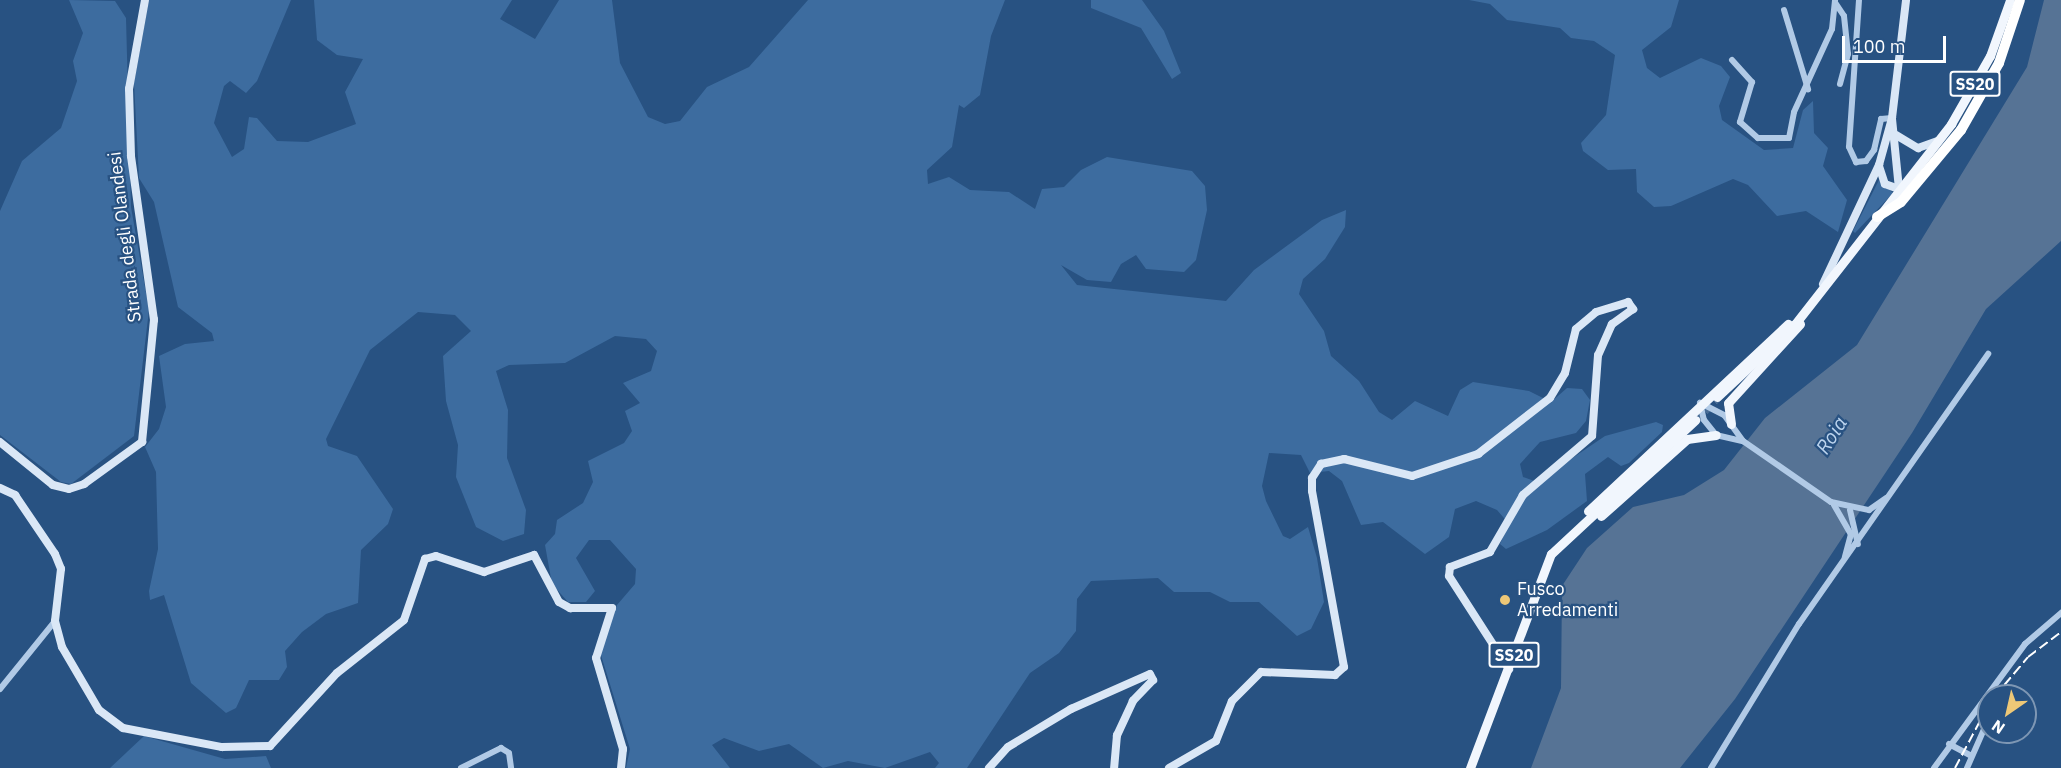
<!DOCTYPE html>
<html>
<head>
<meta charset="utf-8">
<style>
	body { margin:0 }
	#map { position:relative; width:2061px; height:768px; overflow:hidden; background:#285282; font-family:"IBM Plex Sans",sans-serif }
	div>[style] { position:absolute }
	.green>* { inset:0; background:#3d6c9f }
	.water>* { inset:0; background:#567395 }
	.primary-tunnel>* { height:9px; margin-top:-4.5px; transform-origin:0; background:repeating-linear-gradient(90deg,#486c95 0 9px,transparent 0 13.5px) }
	.minor>* { height:6px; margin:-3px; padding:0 3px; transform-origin:3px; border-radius:3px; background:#b1cae6 }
	.secondary>* { height:8px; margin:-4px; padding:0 4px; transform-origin:4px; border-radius:4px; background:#dae7f6 }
	.primary>* { height:9px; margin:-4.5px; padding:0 4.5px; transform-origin:4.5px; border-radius:4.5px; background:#f1f6fd }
	.motorway>* { height:10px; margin:-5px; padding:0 5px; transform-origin:5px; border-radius:5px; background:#fff }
	.rail>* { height:2px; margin-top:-1px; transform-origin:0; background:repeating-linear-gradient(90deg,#fff 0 10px,transparent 0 14.5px) }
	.dots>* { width:16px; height:16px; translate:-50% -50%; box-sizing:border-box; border:3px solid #285282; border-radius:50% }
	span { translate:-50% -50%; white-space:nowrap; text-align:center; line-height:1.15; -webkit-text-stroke:4.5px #285282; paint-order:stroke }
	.shield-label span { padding:2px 4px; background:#285282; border:2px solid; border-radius:4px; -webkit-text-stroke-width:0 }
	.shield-label { font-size:16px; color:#fff; font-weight:700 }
	.street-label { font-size:18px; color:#fff }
	.poi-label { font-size:18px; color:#fff }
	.left { translate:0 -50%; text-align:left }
	.water-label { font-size:20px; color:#bcd4ee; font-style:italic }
	.north { position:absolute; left:1977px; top:684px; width:60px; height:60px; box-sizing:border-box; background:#285282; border:2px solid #7e97b4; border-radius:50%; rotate:214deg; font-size:16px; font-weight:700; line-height:24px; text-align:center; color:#fff }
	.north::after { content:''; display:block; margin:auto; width:21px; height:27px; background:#eec877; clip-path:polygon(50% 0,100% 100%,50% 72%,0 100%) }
	.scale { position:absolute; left:1842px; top:36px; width:104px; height:27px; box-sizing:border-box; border:3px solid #fff; border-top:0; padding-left:8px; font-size:18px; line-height:21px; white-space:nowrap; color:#fff; -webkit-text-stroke:4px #285282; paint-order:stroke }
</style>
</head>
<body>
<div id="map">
	<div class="green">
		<div style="clip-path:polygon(69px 0,115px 1px,126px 18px,131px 207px,149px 310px,134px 436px,71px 484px,61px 482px,0 435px,0 211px,22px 161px,61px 128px,77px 81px,73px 61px,83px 33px)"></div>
		<div style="clip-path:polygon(149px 0,291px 0,257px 81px,246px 93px,230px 81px,224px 86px,214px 123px,232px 157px,244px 149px,249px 117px,257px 118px,277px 141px,308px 142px,356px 124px,345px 92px,363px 59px,337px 55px,317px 40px,314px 0,512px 0,500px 19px,535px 39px,559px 0,612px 0,620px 63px,648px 117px,665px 124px,680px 121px,707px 87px,749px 67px,808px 0,1005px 0,991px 36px,980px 95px,964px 108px,959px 105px,952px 147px,927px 170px,928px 184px,949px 177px,970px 190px,1009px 192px,1035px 209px,1042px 189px,1064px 187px,1081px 170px,1107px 157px,1192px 171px,1205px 186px,1207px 210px,1196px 260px,1184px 272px,1146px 269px,1136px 255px,1121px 264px,1111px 282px,1087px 280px,1061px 265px,1077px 285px,1226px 301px,1254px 270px,1322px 220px,1346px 210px,1345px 227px,1325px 259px,1303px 279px,1299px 294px,1324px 331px,1331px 356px,1359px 381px,1379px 412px,1392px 420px,1415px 401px,1448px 416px,1460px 390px,1473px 382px,1529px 391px,1551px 402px,1567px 388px,1582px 389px,1590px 400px,1586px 421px,1576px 433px,1540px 442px,1520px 464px,1523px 477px,1537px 482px,1605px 436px,1656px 422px,1663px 425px,1662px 432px,1629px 463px,1621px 466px,1608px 457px,1585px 474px,1587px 501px,1547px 530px,1506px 549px,1500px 544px,1509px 524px,1497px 510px,1476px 501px,1455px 509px,1449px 537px,1425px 554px,1383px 522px,1361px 525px,1342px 481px,1329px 471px,1310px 473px,1301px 455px,1269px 453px,1262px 486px,1266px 501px,1283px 536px,1290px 539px,1308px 527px,1317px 558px,1324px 602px,1311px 629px,1297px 636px,1259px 602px,1230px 602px,1210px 592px,1174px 592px,1158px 578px,1091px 581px,1077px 599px,1076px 631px,1059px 653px,1030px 673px,967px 768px,935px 768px,939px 763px,930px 752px,885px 768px,848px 761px,823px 768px,789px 744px,759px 751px,724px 738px,712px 745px,730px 768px,626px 768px,630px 749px,600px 652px,617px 605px,635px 584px,636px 569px,610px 540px,589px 540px,576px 558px,595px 591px,586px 602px,568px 602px,552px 584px,545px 545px,555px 534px,557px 520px,583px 503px,593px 482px,588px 461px,624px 443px,632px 431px,625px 411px,640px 403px,623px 383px,651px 371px,657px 351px,646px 339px,615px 336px,565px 363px,509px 365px,496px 371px,508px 410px,507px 458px,526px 510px,524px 534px,503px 541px,476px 527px,456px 477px,458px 445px,446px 401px,443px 356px,471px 331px,455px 315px,418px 312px,370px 350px,326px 439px,328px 446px,357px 456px,393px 509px,388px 524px,361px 550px,358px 603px,326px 614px,302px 632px,285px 651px,287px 667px,279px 680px,249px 680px,236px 708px,226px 713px,191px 683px,164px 595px,150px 600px,149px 591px,158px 549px,156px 472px,145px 447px,159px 429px,166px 407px,159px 356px,185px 344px,214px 341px,212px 333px,178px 307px,154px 202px,139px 178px,134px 83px)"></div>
		<div style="clip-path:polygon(1091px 0,1142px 0,1164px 31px,1181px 73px,1172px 79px,1141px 28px,1091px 8px)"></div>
		<div style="clip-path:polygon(1469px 0,1679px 0,1671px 27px,1642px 50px,1647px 68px,1660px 78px,1701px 58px,1721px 66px,1730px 77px,1719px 106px,1722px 120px,1764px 150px,1793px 148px,1803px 110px,1813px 101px,1814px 133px,1828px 148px,1823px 166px,1847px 200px,1838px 232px,1806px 211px,1777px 216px,1748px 185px,1733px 179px,1671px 206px,1654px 207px,1637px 192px,1636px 169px,1608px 170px,1583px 151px,1581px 143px,1606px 115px,1615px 55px,1594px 41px,1571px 38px,1560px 28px,1507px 20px,1490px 4px)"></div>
		<div style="clip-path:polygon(1879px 180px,1893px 193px,1855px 233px,1853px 231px)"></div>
		<div style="clip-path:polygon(144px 736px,225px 759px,266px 756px,271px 768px,110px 768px)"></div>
	</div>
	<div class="water">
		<div style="clip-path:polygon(2044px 0,2061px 0,2061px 241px,1986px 309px,1912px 433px,1735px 699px,1680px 768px,1531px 768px,1561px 688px,1562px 586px,1587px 548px,1633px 507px,1684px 495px,1724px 470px,1765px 418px,1857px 345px,2027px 67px)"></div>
	</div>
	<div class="primary-tunnel">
		<div style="left:1695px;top:420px;width:32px;rotate:-46deg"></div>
	</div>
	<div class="minor">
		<div style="left:1859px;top:0;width:147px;rotate:93.9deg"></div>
		<div style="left:1849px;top:147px;width:17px;rotate:65deg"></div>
		<div style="left:1856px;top:162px;width:10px;rotate:-6deg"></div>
		<div style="left:1866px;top:161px;width:14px;rotate:-54deg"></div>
		<div style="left:1874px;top:150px;width:32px;rotate:-77deg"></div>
		<div style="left:1881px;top:119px;width:11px;rotate:-5deg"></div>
		<div style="left:1836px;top:4px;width:14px;rotate:56deg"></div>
		<div style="left:1844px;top:16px;width:38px;rotate:84deg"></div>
		<div style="left:1848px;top:54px;width:31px;rotate:105deg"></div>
		<div style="left:1784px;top:10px;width:83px;rotate:73.1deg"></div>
		<div style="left:1732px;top:60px;width:30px;rotate:48deg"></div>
		<div style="left:1752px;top:82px;width:42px;rotate:106.7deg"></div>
		<div style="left:1740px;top:122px;width:24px;rotate:42deg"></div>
		<div style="left:1758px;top:138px;width:31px"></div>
		<div style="left:1789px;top:138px;width:26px;rotate:-79deg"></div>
		<div style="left:1794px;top:112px;width:91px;rotate:-65.4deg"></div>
		<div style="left:1832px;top:29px;width:29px;rotate:-84deg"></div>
		<div style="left:1743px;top:441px;width:32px;rotate:-126deg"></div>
		<div style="left:1724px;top:415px;width:27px;rotate:-153deg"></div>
		<div style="left:1700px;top:403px;width:17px;rotate:77deg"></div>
		<div style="left:1704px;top:420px;width:19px;rotate:51deg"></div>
		<div style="left:1716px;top:435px;width:28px;rotate:13deg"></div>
		<div style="left:1743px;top:441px;width:107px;rotate:34.7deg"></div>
		<div style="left:1831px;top:502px;width:39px;rotate:12deg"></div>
		<div style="left:1869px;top:510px;width:21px;rotate:-35deg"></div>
		<div style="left:1834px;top:505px;width:34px;rotate:60deg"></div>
		<div style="left:1851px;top:534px;width:24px;rotate:105deg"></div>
		<div style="left:1850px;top:510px;width:35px;rotate:77deg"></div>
		<div style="left:0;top:689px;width:87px;rotate:-51deg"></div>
		<div style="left:1949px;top:744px;width:24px;rotate:28deg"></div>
		<div style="left:461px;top:768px;width:45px;rotate:-26.6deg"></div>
		<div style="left:501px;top:748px;width:9px;rotate:32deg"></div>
		<div style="left:509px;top:753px;width:15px;rotate:82deg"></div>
		<div style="left:1711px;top:768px;width:169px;rotate:-58.6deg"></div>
		<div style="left:1799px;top:624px;width:330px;rotate:-55deg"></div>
		<div style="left:1934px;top:768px;width:154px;rotate:-53.7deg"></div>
		<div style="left:2025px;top:644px;width:48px;rotate:-40.7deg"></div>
		<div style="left:1967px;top:768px;width:55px;rotate:-66.3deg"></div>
	</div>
	<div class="secondary">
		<div style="left:1896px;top:135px;width:26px;rotate:31deg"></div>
		<div style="left:1918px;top:148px;width:20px;rotate:-20deg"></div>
		<div style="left:1879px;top:166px;width:19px;rotate:72deg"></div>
		<div style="left:1885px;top:184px;width:15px;rotate:20deg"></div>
		<div style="left:1899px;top:189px;width:70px;rotate:-95.7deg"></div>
		<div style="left:1823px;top:284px;width:132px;rotate:-64.8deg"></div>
		<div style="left:1879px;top:165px;width:49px;rotate:-74.5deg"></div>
		<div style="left:1892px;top:118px;width:119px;rotate:-83.2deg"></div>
		<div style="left:0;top:442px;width:68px;rotate:39.1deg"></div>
		<div style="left:53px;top:485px;width:16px;rotate:14deg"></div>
		<div style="left:69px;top:489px;width:16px;rotate:-18deg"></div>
		<div style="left:84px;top:484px;width:72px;rotate:-35.9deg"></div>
		<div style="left:142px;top:442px;width:123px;rotate:-84.4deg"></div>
		<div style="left:154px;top:320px;width:166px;rotate:-98deg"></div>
		<div style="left:131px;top:156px;width:67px;rotate:-91.7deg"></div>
		<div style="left:129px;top:89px;width:90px;rotate:-79.8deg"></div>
		<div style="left:0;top:488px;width:17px;rotate:25deg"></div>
		<div style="left:15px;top:495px;width:71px;rotate:55.9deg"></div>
		<div style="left:55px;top:554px;width:16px;rotate:68deg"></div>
		<div style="left:61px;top:569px;width:52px;rotate:96.6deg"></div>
		<div style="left:55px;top:621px;width:27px;rotate:75deg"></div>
		<div style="left:62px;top:647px;width:73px;rotate:59.6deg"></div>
		<div style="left:99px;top:710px;width:30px;rotate:37deg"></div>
		<div style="left:123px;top:728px;width:101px;rotate:10.9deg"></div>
		<div style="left:222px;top:747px;width:48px;rotate:-1.2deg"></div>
		<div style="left:270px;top:746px;width:99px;rotate:-47.5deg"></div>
		<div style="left:337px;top:673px;width:85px;rotate:-38.3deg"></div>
		<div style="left:404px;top:620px;width:65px;rotate:-71deg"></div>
		<div style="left:425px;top:559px;width:11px;rotate:-15deg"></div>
		<div style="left:436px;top:556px;width:51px;rotate:18.4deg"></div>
		<div style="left:484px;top:572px;width:53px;rotate:-18.8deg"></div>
		<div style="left:534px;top:555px;width:53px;rotate:62deg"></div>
		<div style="left:559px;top:602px;width:13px;rotate:29deg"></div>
		<div style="left:570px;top:608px;width:42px"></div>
		<div style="left:612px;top:608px;width:52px;rotate:107.7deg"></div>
		<div style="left:596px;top:658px;width:95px;rotate:73.5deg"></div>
		<div style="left:623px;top:749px;width:19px;rotate:96deg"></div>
		<div style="left:989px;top:768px;width:28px;rotate:-48deg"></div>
		<div style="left:1008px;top:747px;width:74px;rotate:-31.1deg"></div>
		<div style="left:1071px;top:709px;width:86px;rotate:-23.9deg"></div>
		<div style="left:1150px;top:674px;width:7px;rotate:63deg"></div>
		<div style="left:1153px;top:680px;width:29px;rotate:134deg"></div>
		<div style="left:1133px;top:701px;width:38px;rotate:115deg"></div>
		<div style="left:1117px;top:735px;width:33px;rotate:95deg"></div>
		<div style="left:1169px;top:768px;width:54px;rotate:-29.9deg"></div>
		<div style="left:1216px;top:741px;width:43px;rotate:-68.2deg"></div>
		<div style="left:1232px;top:701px;width:41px;rotate:-45deg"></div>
		<div style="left:1261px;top:672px;width:74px;rotate:2.3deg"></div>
		<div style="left:1335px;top:675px;width:12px;rotate:-42deg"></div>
		<div style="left:1344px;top:667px;width:179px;rotate:-100.3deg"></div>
		<div style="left:1312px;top:491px;width:13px;rotate:-90deg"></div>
		<div style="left:1312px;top:478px;width:17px;rotate:-57deg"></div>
		<div style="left:1321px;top:464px;width:24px;rotate:-12deg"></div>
		<div style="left:1344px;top:459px;width:70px;rotate:14deg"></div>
		<div style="left:1412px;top:476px;width:70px;rotate:-18.4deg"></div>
		<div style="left:1478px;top:454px;width:91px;rotate:-37.9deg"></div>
		<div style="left:1550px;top:398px;width:29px;rotate:-59deg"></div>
		<div style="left:1565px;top:373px;width:45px;rotate:-76deg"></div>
		<div style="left:1576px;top:329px;width:26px;rotate:-40deg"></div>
		<div style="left:1596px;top:312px;width:34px;rotate:-17deg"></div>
		<div style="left:1628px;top:302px;width:9px;rotate:54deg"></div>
		<div style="left:1633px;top:309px;width:26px;rotate:144deg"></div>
		<div style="left:1612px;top:324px;width:34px;rotate:114deg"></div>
		<div style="left:1598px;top:355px;width:81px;rotate:94.2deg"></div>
		<div style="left:1592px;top:436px;width:91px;rotate:139.5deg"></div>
		<div style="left:1523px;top:495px;width:66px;rotate:120.1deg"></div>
		<div style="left:1490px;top:552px;width:43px;rotate:159.4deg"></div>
		<div style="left:1450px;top:567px;width:9px;rotate:96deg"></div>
		<div style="left:1449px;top:576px;width:111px;rotate:57.2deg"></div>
	</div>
	<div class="primary">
		<div style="left:1717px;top:397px;width:107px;rotate:-43.1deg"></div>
		<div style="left:1795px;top:324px;width:254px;rotate:-52deg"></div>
		<div style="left:1951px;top:124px;width:78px;rotate:-60.2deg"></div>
		<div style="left:1990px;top:56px;width:59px;rotate:-70.3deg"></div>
		<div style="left:1731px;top:424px;width:21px;rotate:-98deg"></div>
		<div style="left:1728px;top:403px;width:107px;rotate:-47.7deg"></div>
		<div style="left:1588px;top:511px;width:274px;rotate:-43.1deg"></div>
		<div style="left:1601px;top:516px;width:115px;rotate:-41.8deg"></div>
		<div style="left:1687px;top:439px;width:29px;rotate:-8deg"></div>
		<div style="left:1470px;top:768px;width:229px;rotate:-69.3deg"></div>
		<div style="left:1551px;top:554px;width:197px;rotate:-42.9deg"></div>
	</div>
	<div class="motorway">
		<div style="left:1877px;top:217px;width:28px;rotate:-32deg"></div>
		<div style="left:1901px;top:202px;width:94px;rotate:-50.2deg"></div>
		<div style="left:1961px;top:130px;width:77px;rotate:-60.4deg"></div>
		<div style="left:1999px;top:63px;width:66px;rotate:-71.6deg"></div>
	</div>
	<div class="rail">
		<div style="left:1995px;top:696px;width:51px;rotate:-49.8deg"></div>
		<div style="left:2028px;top:657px;width:41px;rotate:-37.1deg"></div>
		<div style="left:1955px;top:768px;width:72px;rotate:-62deg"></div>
	</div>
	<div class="dots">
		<div style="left:1505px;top:600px;background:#eec877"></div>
	</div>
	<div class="shield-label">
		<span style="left:1975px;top:84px">SS20</span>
		<span style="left:1514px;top:655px">SS20</span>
	</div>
	<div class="street-label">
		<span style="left:125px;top:237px;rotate:-97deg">Strada degli Olandesi</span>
	</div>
	<div class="poi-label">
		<span class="left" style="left:1517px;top:600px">Fusco<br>Arredamenti</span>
	</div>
	<div class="water-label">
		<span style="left:1831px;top:435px;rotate:-58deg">Roia</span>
	</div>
	<div class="north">N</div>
	<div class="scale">100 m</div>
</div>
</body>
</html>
